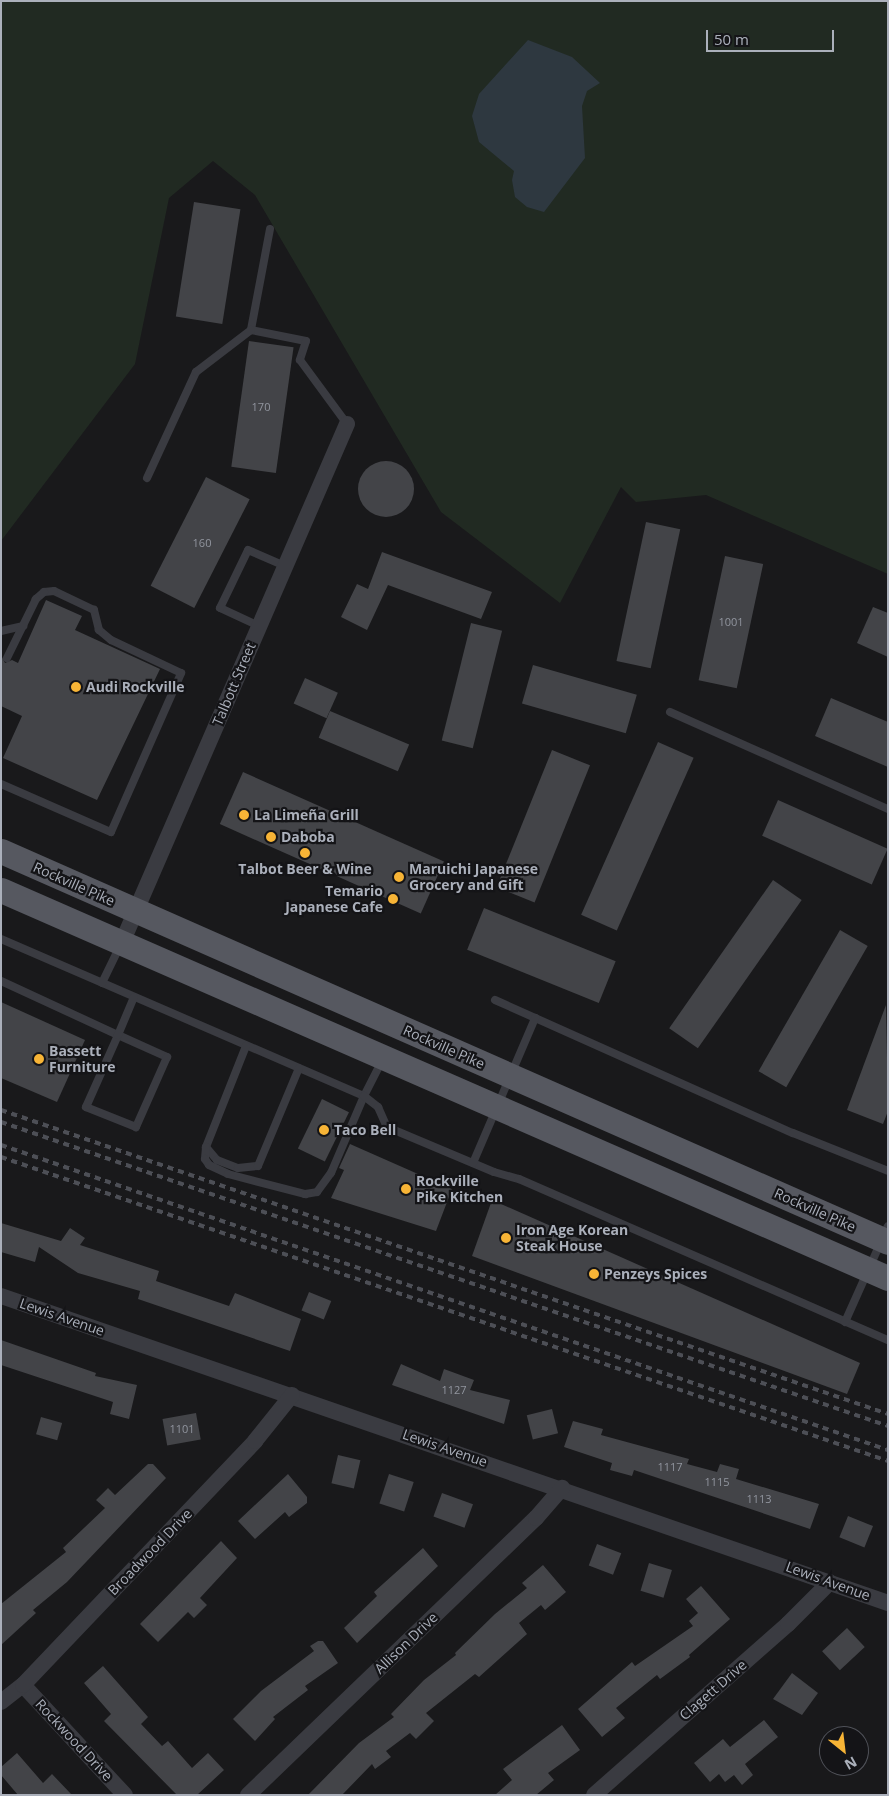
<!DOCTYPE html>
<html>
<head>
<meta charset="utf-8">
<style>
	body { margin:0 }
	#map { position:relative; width:889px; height:1796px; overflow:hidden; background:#19191b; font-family:"Open Sans",sans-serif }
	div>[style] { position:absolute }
	.green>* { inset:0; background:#212a22 }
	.water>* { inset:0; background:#2e3840 }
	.building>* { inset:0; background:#434448; transform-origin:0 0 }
	.round { border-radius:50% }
	.service>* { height:8px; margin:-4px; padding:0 4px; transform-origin:4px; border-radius:4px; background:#3a3b41 }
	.minor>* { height:16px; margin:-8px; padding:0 8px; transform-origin:8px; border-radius:8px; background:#3a3b41 }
	.primary>* { height:25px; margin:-12.5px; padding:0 12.5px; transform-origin:12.5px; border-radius:12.5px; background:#565860 }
	.rail>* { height:4px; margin-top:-2px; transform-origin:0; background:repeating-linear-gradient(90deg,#4d4f56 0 6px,transparent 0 11px) }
	.dots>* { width:14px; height:14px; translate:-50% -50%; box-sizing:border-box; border:2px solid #141417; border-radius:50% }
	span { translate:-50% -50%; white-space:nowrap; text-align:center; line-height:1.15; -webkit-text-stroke:4.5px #141417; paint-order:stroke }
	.number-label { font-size:11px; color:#91959e }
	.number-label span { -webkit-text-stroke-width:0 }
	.street-label { font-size:14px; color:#abb0bb }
	.poi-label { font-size:14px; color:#abb0bb; font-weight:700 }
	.left { translate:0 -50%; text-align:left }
	.right { translate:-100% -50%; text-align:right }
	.frame { position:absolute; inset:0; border:2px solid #abb0bb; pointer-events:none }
	.north { position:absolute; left:819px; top:1726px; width:50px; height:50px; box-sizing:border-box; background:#141417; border:1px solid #505259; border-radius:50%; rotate:151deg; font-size:14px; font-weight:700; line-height:20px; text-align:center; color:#abb0bb }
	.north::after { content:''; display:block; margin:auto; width:18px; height:22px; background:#f7b436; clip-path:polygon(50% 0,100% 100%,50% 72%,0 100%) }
	.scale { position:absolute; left:706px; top:30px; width:128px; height:22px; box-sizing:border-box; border:2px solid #abb0bb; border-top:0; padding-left:6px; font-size:15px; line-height:18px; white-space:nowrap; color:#abb0bb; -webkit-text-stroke:4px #141417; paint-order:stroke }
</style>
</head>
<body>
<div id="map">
	<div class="green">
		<div style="clip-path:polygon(1px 1px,888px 1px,888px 574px,706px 495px,636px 502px,621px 487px,560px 603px,441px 512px,255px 195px,213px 161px,169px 198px,135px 364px,1px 541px)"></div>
	</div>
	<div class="water">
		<div style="clip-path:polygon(528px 40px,572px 57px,600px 83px,587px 91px,582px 106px,585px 158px,544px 212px,527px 207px,515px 197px,512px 180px,514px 171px,479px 142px,472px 116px,479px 94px)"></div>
	</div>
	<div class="building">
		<div style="left:194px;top:202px;width:47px;height:116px;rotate:9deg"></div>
		<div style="left:249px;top:341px;width:45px;height:127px;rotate:8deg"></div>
		<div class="round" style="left:358px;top:461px;width:56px;height:56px"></div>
		<div style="left:206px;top:477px;width:49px;height:122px;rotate:27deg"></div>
		<div style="left:646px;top:522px;width:35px;height:142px;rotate:12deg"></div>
		<div style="clip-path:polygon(382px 552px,492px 592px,481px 619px,388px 585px,367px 630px,341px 617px,357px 584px,368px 589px)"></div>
		<div style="left:725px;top:556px;width:39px;height:127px;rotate:12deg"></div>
		<div style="clip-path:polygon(46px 600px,82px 616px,75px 630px,160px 669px,97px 800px,3px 758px,22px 716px,1px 706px,1px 655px,5px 663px,12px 660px,18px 663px)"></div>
		<div style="clip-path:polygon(873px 607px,888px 613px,888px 657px,857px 643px)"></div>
		<div style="left:471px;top:623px;width:32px;height:121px;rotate:14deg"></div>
		<div style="left:533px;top:665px;width:108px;height:40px;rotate:16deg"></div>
		<div style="left:305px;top:678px;width:36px;height:28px;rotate:24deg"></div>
		<div style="clip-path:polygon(831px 698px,888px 722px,888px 767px,815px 736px)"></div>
		<div style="left:330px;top:711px;width:86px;height:29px;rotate:23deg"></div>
		<div style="left:658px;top:742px;width:39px;height:189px;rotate:24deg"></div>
		<div style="left:552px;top:750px;width:41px;height:148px;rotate:22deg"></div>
		<div style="left:243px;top:772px;width:220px;height:57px;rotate:24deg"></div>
		<div style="left:778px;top:800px;width:120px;height:39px;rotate:24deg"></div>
		<div style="left:773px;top:880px;width:35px;height:181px;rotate:35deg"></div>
		<div style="left:484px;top:908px;width:142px;height:45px;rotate:22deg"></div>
		<div style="left:840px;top:930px;width:32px;height:163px;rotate:30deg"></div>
		<div style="clip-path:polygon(1px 1002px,85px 1040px,57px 1102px,1px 1078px)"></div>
		<div style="clip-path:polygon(886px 1005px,888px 1111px,883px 1124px,847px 1110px)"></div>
		<div style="left:322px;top:1099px;width:30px;height:55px;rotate:26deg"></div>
		<div style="clip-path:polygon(350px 1144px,452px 1189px,436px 1231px,331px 1198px,344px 1170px,339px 1168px)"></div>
		<div style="clip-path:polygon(492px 1200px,860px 1363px,847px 1394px,472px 1256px)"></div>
		<div style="clip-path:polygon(1px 1223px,61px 1241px,70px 1228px,85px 1238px,80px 1245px,159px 1271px,156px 1281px,229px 1306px,235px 1293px,301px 1319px,290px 1351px,138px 1299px,140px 1291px,78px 1273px,39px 1247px,35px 1262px,1px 1252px)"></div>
		<div style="left:309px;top:1292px;width:24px;height:20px;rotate:22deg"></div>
		<div style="clip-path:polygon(1px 1340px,96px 1373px,95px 1376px,137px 1385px,129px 1419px,110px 1414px,113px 1402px,1px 1365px)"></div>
		<div style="clip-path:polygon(401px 1364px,440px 1381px,444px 1369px,474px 1380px,470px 1390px,510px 1400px,504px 1424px,392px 1385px)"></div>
		<div style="left:552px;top:1409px;width:25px;height:26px;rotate:76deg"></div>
		<div style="left:196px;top:1413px;width:27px;height:34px;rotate:80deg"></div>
		<div style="left:41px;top:1417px;width:22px;height:18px;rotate:16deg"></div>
		<div style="clip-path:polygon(573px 1421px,603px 1429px,601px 1435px,689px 1459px,687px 1464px,717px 1472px,720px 1464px,739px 1469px,736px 1479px,819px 1504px,810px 1529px,634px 1470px,632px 1476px,610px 1470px,612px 1463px,564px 1447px)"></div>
		<div style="left:338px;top:1455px;width:23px;height:29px;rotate:13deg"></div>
		<div style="clip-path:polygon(148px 1464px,153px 1464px,166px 1478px,67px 1582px,33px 1610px,36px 1613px,1px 1645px,1px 1604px,66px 1552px,63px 1548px,105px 1508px,96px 1500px,108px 1488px,115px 1495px)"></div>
		<div style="clip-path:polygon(288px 1474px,307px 1497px,307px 1503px,289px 1517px,285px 1512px,255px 1539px,238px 1521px)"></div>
		<div style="left:389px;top:1474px;width:26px;height:31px;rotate:18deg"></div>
		<div style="left:442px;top:1493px;width:33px;height:25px;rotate:20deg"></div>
		<div style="left:848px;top:1516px;width:27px;height:23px;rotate:22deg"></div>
		<div style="clip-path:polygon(221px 1541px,237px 1558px,200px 1598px,207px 1605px,194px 1618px,188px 1612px,158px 1642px,140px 1624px)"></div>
		<div style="left:597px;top:1544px;width:26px;height:23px;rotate:21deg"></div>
		<div style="clip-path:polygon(423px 1548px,438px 1566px,357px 1643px,344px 1628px,377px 1596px,374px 1592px)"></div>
		<div style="left:649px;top:1563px;width:24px;height:29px;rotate:17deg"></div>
		<div style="clip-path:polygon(543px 1565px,566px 1592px,545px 1610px,541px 1605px,519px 1623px,527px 1634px,479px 1677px,475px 1674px,426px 1713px,434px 1721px,416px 1739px,410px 1733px,386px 1751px,391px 1757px,375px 1769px,372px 1764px,342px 1795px,308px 1795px,359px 1743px,394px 1717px,391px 1714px,424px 1680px,456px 1655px,455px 1653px,495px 1614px,527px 1588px,522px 1583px)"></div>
		<div style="clip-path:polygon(701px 1586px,730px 1619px,689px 1655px,690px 1657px,660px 1679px,657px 1675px,616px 1708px,625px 1718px,602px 1737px,578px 1709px,632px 1662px,635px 1666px,693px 1626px,689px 1621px,698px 1613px,686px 1599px)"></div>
		<div style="left:847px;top:1628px;width:26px;height:34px;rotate:47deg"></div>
		<div style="clip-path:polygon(318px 1641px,323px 1641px,338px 1663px,305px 1686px,308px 1690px,273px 1717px,275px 1719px,255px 1741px,233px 1719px,261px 1691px,314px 1651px,310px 1646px)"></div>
		<div style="clip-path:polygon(103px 1666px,148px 1717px,141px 1724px,162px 1746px,168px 1741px,192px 1768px,208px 1753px,224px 1770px,197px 1795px,177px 1795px,104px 1721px,111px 1714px,84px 1683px)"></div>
		<div style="clip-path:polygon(792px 1673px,818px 1693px,802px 1715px,773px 1699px)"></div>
		<div style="clip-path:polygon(764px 1720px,778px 1737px,745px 1764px,753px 1775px,742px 1785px,734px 1775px,725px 1782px,719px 1774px,710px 1782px,694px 1763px,723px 1739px,730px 1747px)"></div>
		<div style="clip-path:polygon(562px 1725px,580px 1750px,548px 1773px,554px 1780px,536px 1795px,495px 1795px,512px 1780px,503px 1769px)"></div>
		<div style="clip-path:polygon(17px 1753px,43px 1783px,52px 1774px,72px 1795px,18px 1795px,1px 1775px,1px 1767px)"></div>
	</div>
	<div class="service">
		<div style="left:270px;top:229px;width:103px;rotate:100.7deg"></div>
		<div style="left:251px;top:330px;width:56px;rotate:11.3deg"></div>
		<div style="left:306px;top:341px;width:20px;rotate:108deg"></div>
		<div style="left:300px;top:360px;width:79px;rotate:53.7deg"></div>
		<div style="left:147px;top:478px;width:117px;rotate:-65.2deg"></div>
		<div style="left:196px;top:372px;width:69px;rotate:-37.4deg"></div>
		<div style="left:259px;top:626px;width:43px;rotate:-155.2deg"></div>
		<div style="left:220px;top:608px;width:64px;rotate:-64.2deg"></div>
		<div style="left:248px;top:550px;width:40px;rotate:23.4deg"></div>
		<div style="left:1px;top:631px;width:23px;rotate:-13deg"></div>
		<div style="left:670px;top:712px;width:239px;rotate:24deg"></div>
		<div style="left:1px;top:784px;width:120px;rotate:23.6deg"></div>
		<div style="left:111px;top:832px;width:174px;rotate:-66.2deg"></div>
		<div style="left:181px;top:673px;width:77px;rotate:-154.8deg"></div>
		<div style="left:111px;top:640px;width:16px;rotate:-140deg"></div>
		<div style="left:99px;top:630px;width:21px;rotate:-104deg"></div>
		<div style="left:94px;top:610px;width:44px;rotate:-154.6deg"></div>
		<div style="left:54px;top:591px;width:10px;rotate:174deg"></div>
		<div style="left:44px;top:592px;width:11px;rotate:139deg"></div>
		<div style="left:36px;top:599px;width:66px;rotate:116.2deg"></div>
		<div style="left:1px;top:939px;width:395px;rotate:23.4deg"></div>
		<div style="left:364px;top:1096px;width:39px;rotate:-63deg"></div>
		<div style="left:1px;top:981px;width:129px;rotate:24.8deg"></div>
		<div style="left:118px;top:1035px;width:54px;rotate:24.2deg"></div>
		<div style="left:167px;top:1057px;width:77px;rotate:113.9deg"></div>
		<div style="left:136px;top:1127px;width:54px;rotate:-158.2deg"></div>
		<div style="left:86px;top:1107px;width:79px;rotate:-66deg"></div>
		<div style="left:118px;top:1035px;width:41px;rotate:-67.2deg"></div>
		<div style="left:102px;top:983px;width:41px;rotate:-64.1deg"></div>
		<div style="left:495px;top:1000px;width:326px;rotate:24.1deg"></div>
		<div style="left:793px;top:1133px;width:102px;rotate:21.8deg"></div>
		<div style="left:246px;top:1046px;width:109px;rotate:111.6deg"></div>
		<div style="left:206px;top:1147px;width:17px;rotate:50deg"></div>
		<div style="left:217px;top:1160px;width:22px;rotate:21deg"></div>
		<div style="left:238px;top:1168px;width:20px;rotate:-6deg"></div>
		<div style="left:258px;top:1166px;width:106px;rotate:-67.3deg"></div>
		<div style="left:206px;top:1147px;width:12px;rotate:95deg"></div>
		<div style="left:205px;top:1159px;width:7px;rotate:56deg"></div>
		<div style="left:209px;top:1165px;width:21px;rotate:25deg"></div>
		<div style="left:228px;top:1174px;width:80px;rotate:14.6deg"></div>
		<div style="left:305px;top:1194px;width:12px;rotate:-9deg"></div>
		<div style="left:317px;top:1192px;width:24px;rotate:-54deg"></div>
		<div style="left:331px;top:1173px;width:84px;rotate:-66.8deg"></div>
		<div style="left:364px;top:1096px;width:18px;rotate:38deg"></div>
		<div style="left:378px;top:1107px;width:22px;rotate:66deg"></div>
		<div style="left:387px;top:1127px;width:116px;rotate:22.8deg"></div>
		<div style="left:494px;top:1172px;width:26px;rotate:16deg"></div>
		<div style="left:519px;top:1179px;width:403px;rotate:23.6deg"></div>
		<div style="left:473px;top:1163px;width:158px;rotate:-66.8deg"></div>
		<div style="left:845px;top:1322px;width:105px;rotate:-65.9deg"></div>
	</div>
	<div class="minor">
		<div style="left:121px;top:945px;width:568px;rotate:-66.55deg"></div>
		<div style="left:1px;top:1296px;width:939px;rotate:19.09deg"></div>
		<div style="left:23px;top:1685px;width:150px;rotate:47.2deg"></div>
		<div style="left:1px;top:1702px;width:28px;rotate:-38deg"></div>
		<div style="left:23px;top:1685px;width:337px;rotate:-46.4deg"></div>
		<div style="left:255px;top:1441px;width:59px;rotate:-51.2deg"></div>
		<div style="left:248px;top:1795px;width:400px;rotate:-43.9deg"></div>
		<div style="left:536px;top:1518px;width:40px;rotate:-49deg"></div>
		<div style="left:594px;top:1795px;width:259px;rotate:-41.4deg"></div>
		<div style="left:788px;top:1624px;width:59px;rotate:-45deg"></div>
	</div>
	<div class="primary">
		<div style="left:1px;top:851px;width:969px;rotate:23.79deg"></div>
		<div style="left:1px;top:890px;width:968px;rotate:23.63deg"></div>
	</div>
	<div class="rail">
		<div style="left:1px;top:1110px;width:938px;rotate:18.92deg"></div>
		<div style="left:1px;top:1122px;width:938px;rotate:18.92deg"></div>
		<div style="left:1px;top:1145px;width:938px;rotate:18.98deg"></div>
		<div style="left:1px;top:1157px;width:938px;rotate:18.92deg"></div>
	</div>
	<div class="dots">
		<div style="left:76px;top:687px;background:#f7b436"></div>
		<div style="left:244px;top:815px;background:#f7b436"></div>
		<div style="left:271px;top:837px;background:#f7b436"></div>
		<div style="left:305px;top:853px;background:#f7b436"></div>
		<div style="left:399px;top:877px;background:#f7b436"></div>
		<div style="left:393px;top:899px;background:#f7b436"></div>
		<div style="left:39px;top:1059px;background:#f7b436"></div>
		<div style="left:324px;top:1130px;background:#f7b436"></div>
		<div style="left:406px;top:1189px;background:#f7b436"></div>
		<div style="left:506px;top:1238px;background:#f7b436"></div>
		<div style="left:594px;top:1274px;background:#f7b436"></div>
	</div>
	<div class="number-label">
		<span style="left:261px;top:407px">170</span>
		<span style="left:202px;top:543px">160</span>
		<span style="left:731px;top:622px">1001</span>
		<span style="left:454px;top:1390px">1127</span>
		<span style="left:182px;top:1429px">1101</span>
		<span style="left:670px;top:1467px">1117</span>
		<span style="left:717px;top:1482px">1115</span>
		<span style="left:759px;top:1499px">1113</span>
	</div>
	<div class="street-label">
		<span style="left:234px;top:684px;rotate:-67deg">Talbott Street</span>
		<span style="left:74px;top:884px;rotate:24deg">Rockville Pike</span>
		<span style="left:444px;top:1047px;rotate:24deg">Rockville Pike</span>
		<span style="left:815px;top:1210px;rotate:24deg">Rockville Pike</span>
		<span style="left:62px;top:1317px;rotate:19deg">Lewis Avenue</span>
		<span style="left:445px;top:1448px;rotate:19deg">Lewis Avenue</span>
		<span style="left:150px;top:1552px;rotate:-46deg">Broadwood Drive</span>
		<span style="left:828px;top:1581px;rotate:20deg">Lewis Avenue</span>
		<span style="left:406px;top:1643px;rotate:-44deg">Allison Drive</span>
		<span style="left:713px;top:1690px;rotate:-41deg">Clagett Drive</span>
		<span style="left:74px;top:1740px;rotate:47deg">Rockwood Drive</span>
	</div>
	<div class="poi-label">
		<span class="left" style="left:86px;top:687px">Audi Rockville</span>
		<span class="left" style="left:254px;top:815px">La Limeña Grill</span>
		<span class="left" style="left:281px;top:837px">Daboba</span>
		<span style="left:305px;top:869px">Talbot Beer &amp; Wine</span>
		<span class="left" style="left:409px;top:877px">Maruichi Japanese<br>Grocery and Gift</span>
		<span class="right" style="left:383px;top:899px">Temario<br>Japanese Cafe</span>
		<span class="left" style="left:49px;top:1059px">Bassett<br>Furniture</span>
		<span class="left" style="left:334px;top:1130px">Taco Bell</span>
		<span class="left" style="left:416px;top:1189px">Rockville<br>Pike Kitchen</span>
		<span class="left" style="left:516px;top:1238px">Iron Age Korean<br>Steak House</span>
		<span class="left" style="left:604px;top:1274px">Penzeys Spices</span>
	</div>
	<div class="frame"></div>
	<div class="north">N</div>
	<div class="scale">50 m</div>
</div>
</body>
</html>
